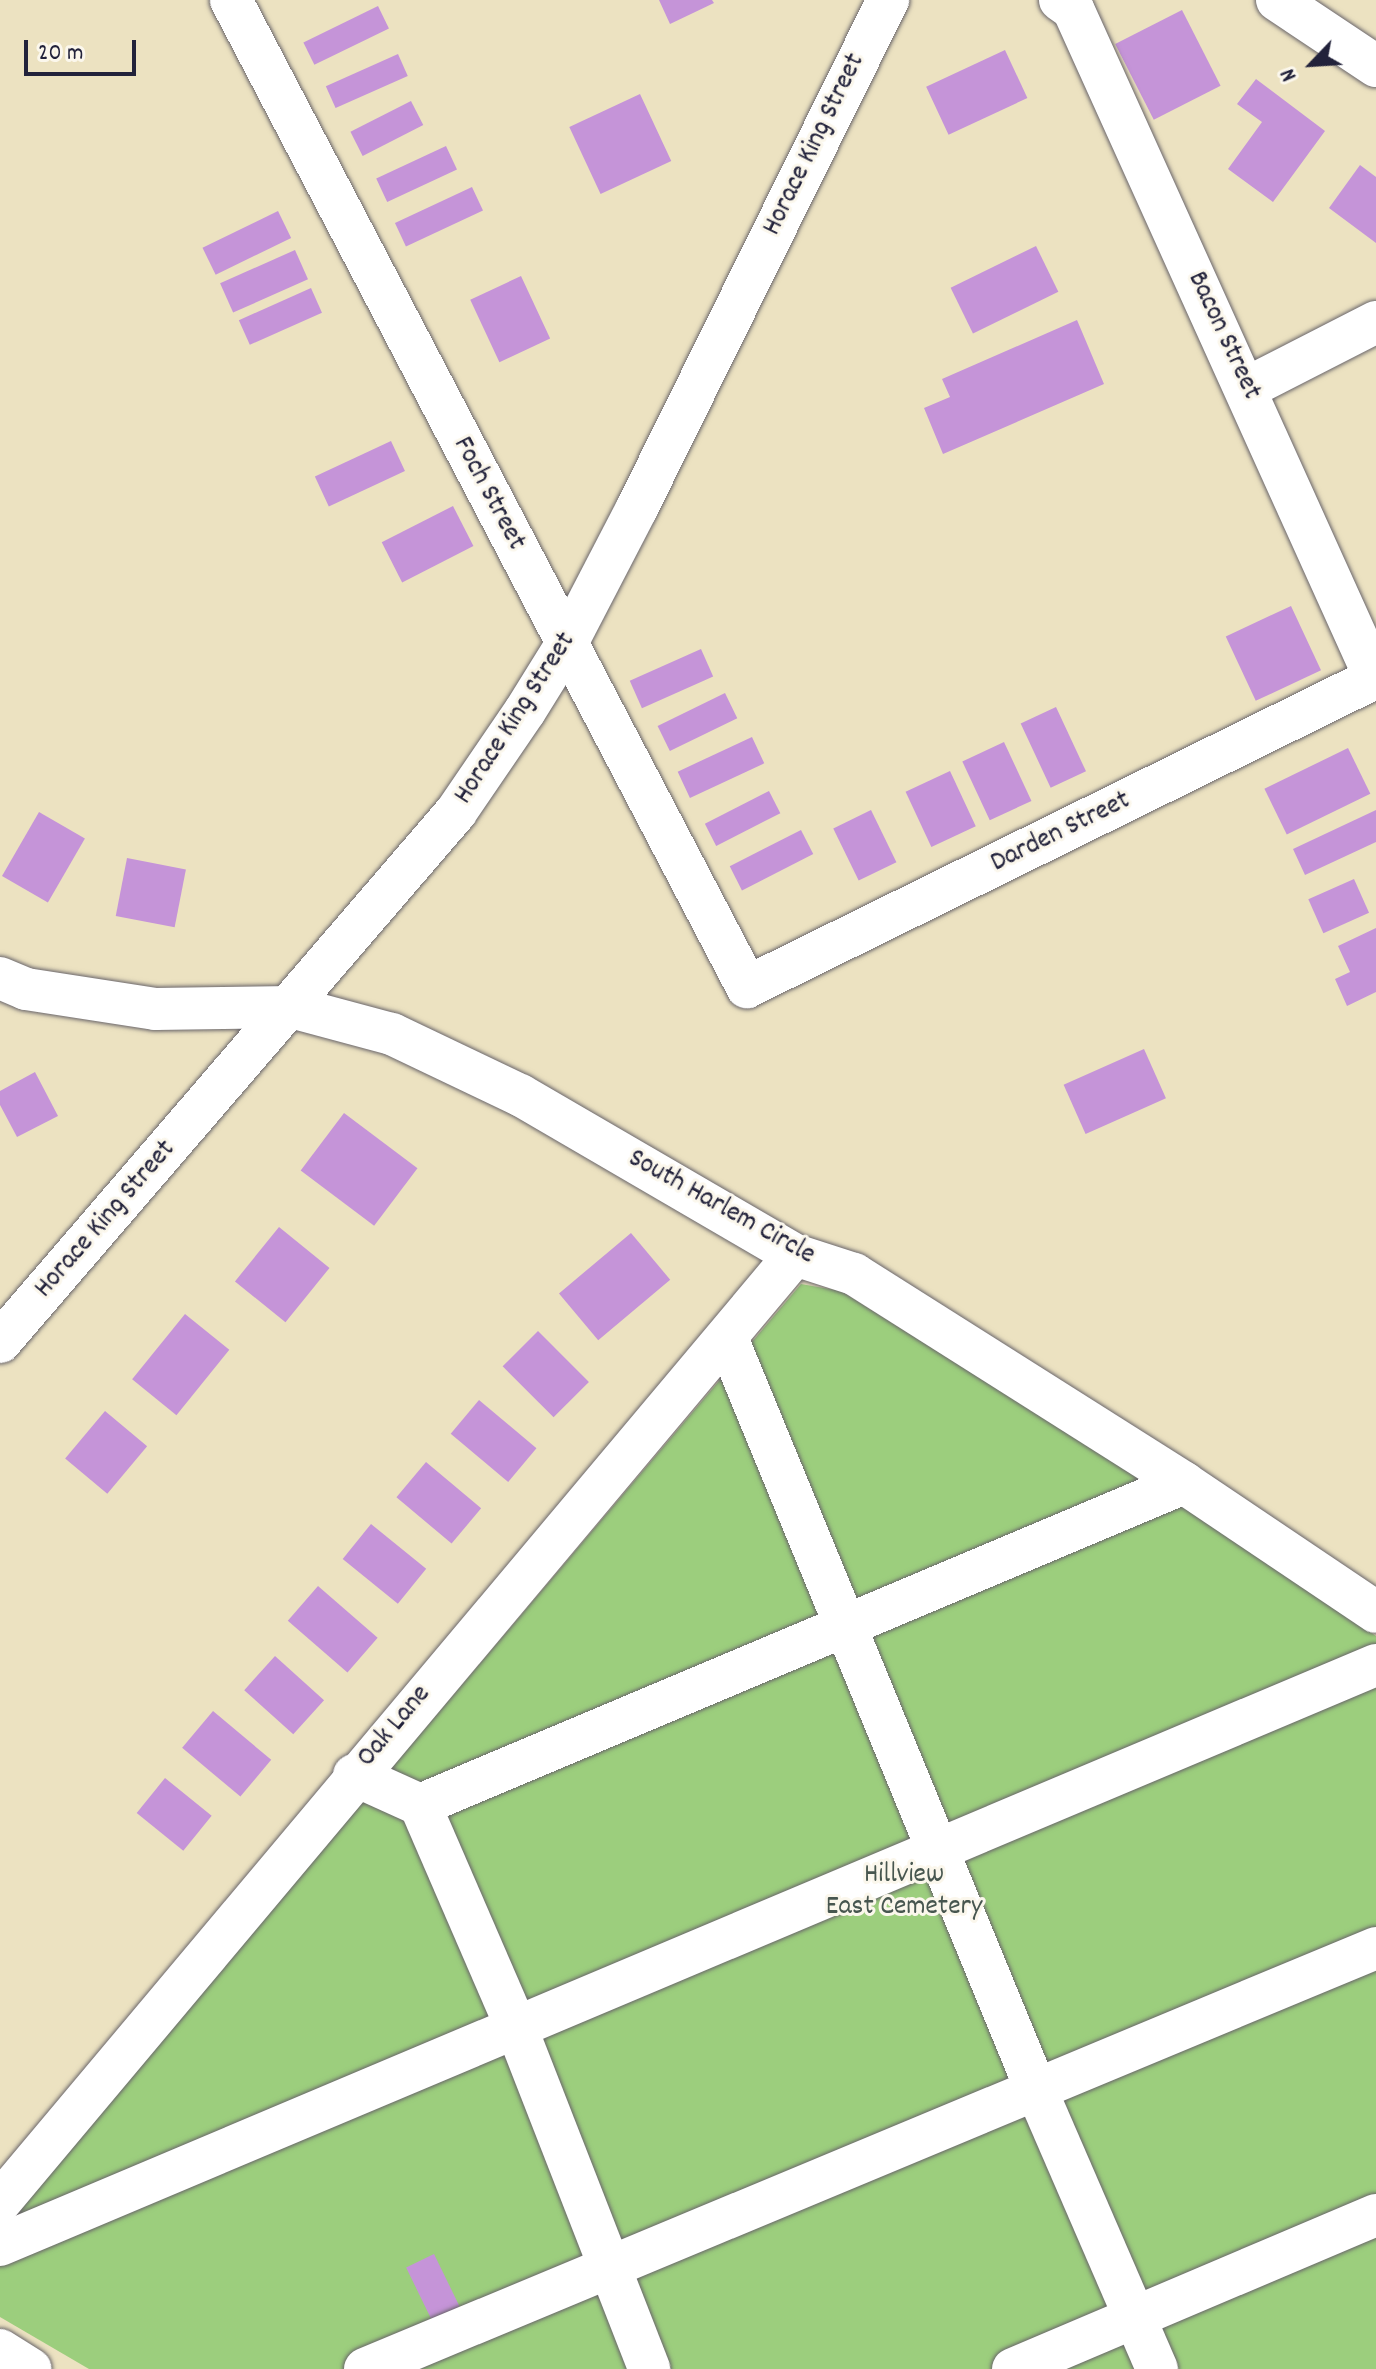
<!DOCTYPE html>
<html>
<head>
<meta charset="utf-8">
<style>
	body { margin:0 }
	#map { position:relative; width:1376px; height:2369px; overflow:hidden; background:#ece2c1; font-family:Dekko,sans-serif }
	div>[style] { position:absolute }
	.green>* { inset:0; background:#9cce7d }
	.building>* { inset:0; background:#c594d8; transform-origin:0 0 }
	.roads { filter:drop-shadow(0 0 2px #69656a) drop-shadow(0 0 2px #69656a) }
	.minor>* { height:42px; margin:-21px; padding:0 21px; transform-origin:21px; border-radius:21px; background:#fff }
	span { translate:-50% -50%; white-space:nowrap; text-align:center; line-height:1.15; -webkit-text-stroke:6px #fbf7ec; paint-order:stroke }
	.street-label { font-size:28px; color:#22223b }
	.park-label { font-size:28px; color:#47564f }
	.north { position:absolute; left:1272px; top:24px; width:80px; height:80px; -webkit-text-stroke:6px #fbf7ec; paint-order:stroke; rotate:245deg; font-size:22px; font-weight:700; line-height:32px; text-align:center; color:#22223b }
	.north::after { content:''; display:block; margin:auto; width:28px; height:36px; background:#22223b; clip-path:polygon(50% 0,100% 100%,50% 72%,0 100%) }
	.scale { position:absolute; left:24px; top:40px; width:112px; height:36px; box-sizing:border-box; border:4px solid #22223b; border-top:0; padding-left:10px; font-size:24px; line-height:28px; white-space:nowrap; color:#22223b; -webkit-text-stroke:6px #fbf7ec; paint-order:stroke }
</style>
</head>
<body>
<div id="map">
	<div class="green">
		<div style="clip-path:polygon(801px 1284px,841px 1291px,1179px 1503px,1376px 1636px,1376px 2369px,89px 2369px,0 2317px,0 2231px)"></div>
	</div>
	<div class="building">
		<div style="clip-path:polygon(659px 0,712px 0,714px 3px,670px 24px)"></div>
		<div style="left:378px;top:6px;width:25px;height:83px;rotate:64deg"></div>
		<div style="left:1182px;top:10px;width:85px;height:75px;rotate:63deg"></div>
		<div style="left:1005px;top:50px;width:53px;height:87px;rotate:65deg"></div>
		<div style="left:398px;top:54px;width:24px;height:79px;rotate:66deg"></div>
		<div style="clip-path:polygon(1256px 79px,1325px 131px,1273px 202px,1228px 169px,1262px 122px,1237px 104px)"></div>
		<div style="left:640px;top:94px;width:74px;height:78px;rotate:65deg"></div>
		<div style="left:411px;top:101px;width:27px;height:68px;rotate:63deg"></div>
		<div style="left:446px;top:146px;width:26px;height:77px;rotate:65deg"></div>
		<div style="clip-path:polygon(1360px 165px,1376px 177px,1376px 243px,1329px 208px)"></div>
		<div style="left:472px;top:187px;width:26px;height:85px;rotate:65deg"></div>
		<div style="left:278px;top:211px;width:30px;height:84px;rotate:64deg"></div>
		<div style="left:1036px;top:246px;width:51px;height:95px;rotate:64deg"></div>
		<div style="left:295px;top:250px;width:32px;height:82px;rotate:66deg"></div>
		<div style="left:521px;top:276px;width:69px;height:56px;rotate:65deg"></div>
		<div style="left:311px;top:288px;width:27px;height:79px;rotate:66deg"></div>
		<div style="clip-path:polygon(1077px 320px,1104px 384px,943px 454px,924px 408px,950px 397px,942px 379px)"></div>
		<div style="left:391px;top:441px;width:33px;height:84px;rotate:65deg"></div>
		<div style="left:453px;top:506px;width:45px;height:80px;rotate:63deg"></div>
		<div style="left:1291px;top:606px;width:71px;height:72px;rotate:65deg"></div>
		<div style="left:701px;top:649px;width:30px;height:78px;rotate:66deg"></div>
		<div style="left:725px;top:693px;width:28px;height:75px;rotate:64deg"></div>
		<div style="left:1056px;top:707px;width:71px;height:39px;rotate:65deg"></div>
		<div style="left:752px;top:737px;width:29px;height:82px;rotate:65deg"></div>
		<div style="left:1004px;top:742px;width:65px;height:46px;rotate:65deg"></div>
		<div style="left:1348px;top:748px;width:51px;height:93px;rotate:64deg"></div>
		<div style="left:950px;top:771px;width:61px;height:49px;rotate:65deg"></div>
		<div style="left:769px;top:791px;width:25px;height:72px;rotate:63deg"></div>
		<div style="left:871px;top:810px;width:58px;height:42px;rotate:64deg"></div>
		<div style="clip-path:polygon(1376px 810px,1376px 842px,1305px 875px,1293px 849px)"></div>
		<div style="left:39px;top:812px;width:53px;height:74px;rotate:30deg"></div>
		<div style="left:801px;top:830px;width:27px;height:80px;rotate:63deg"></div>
		<div style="left:127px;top:858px;width:60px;height:59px;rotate:11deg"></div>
		<div style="left:1354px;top:879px;width:37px;height:50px;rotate:66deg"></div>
		<div style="clip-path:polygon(1376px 928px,1376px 992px,1347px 1006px,1335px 979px,1350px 972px,1338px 946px)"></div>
		<div style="left:1144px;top:1049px;width:54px;height:88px;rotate:66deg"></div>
		<div style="clip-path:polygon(35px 1072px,58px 1116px,17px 1137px,0 1105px,0 1091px)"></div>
		<div style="left:344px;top:1113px;width:92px;height:72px;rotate:37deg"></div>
		<div style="left:279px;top:1227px;width:65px;height:70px;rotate:39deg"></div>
		<div style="left:631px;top:1233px;width:61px;height:94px;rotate:50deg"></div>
		<div style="left:185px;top:1314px;width:57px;height:84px;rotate:39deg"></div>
		<div style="left:538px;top:1331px;width:72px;height:50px;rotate:45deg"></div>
		<div style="left:479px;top:1400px;width:75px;height:44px;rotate:40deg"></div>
		<div style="left:105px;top:1411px;width:55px;height:62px;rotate:40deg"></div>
		<div style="left:426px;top:1462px;width:72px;height:46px;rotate:40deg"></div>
		<div style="left:371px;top:1524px;width:71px;height:45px;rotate:39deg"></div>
		<div style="left:318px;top:1586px;width:79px;height:46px;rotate:41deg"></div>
		<div style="left:275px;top:1656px;width:66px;height:46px;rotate:42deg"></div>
		<div style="left:213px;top:1711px;width:76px;height:48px;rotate:40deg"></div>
		<div style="left:165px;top:1778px;width:60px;height:45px;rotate:39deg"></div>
		<div style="left:434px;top:2254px;width:62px;height:31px;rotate:64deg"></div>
	</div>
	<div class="roads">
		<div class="minor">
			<div style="left:231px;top:0;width:1114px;rotate:62.4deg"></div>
			<div style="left:747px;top:987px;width:700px;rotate:-26.2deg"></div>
			<div style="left:1060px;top:0;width:16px;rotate:35deg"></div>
			<div style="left:1073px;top:9px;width:736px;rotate:65.7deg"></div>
			<div style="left:1277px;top:0;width:119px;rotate:33.7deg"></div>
			<div style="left:1247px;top:388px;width:145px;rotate:-27.1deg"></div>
			<div style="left:0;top:978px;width:28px;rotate:23deg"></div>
			<div style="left:26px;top:989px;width:131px;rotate:8.8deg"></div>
			<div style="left:155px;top:1009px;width:136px;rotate:-0.8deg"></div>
			<div style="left:291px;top:1007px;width:105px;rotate:15deg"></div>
			<div style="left:392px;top:1034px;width:142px;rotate:25.5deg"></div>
			<div style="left:520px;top:1095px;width:318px;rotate:30.2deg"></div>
			<div style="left:795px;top:1255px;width:62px;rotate:17.9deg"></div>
			<div style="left:854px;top:1274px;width:391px;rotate:32.3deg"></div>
			<div style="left:1184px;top:1483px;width:231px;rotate:33.9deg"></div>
			<div style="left:727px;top:1338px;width:810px;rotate:67.65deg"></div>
			<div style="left:1035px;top:2087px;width:307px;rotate:66.6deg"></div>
			<div style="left:0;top:1342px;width:699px;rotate:-49.29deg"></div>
			<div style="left:456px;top:812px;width:122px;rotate:-55.7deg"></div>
			<div style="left:525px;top:711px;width:78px;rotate:-58.2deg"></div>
			<div style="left:566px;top:645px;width:154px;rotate:-62.6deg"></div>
			<div style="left:637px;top:508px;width:567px;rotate:-63.71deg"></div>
			<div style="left:354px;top:1775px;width:72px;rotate:24.4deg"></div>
			<div style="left:420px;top:1805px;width:242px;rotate:66.6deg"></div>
			<div style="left:516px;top:2027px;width:367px;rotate:68.7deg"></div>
			<div style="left:420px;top:1805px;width:829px;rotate:-22.85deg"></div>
			<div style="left:0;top:2202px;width:1236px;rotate:-49.99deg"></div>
			<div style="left:0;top:2245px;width:1493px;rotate:-22.86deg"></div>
			<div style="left:0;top:2350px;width:36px;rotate:32deg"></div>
			<div style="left:365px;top:2369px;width:1095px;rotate:-22.61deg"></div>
			<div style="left:1013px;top:2369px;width:394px;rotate:-23deg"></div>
		</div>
	</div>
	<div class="street-label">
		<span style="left:815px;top:145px;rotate:-64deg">Horace King Street</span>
		<span style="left:1223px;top:336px;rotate:65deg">Bacon Street</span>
		<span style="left:488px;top:494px;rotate:62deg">Foch Street</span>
		<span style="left:516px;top:719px;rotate:-57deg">Horace King Street</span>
		<span style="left:1061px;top:833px;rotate:-26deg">Darden Street</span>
		<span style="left:721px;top:1208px;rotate:29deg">South Harlem Circle</span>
		<span style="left:106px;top:1220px;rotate:-49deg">Horace King Street</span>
		<span style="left:395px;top:1727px;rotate:-50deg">Oak Lane</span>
	</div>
	<div class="park-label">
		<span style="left:904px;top:1892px">Hillview<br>East Cemetery</span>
	</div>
	<div class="north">N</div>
	<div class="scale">20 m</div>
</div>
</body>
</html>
